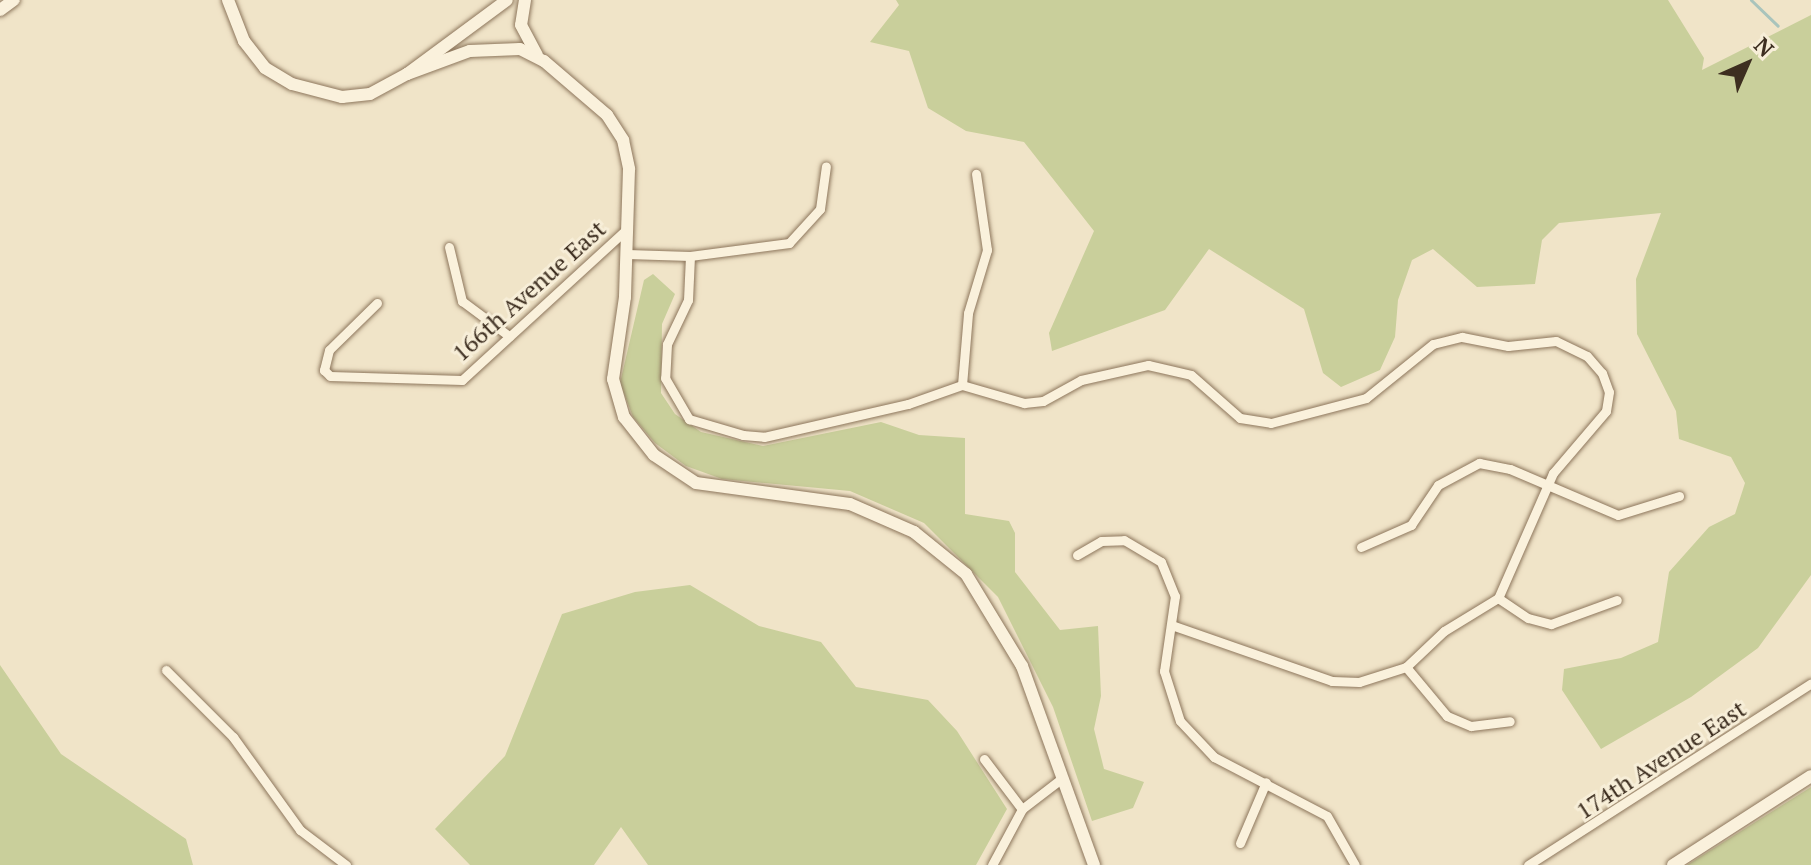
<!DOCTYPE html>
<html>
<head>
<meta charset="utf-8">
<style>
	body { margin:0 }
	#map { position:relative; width:1811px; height:865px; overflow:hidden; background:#f0e4c8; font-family:"PT Serif",serif }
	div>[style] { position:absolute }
	.green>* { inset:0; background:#c9cf9b }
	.stream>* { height:3px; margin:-1.5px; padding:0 1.5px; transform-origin:1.5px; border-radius:1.5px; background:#a9c4bc }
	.roads { filter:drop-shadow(0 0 2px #8d765c) drop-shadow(0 0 2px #8d765c) }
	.minor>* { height:9px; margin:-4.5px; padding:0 4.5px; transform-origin:4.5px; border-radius:4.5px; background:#faf1dc }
	.tertiary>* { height:12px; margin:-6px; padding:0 6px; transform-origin:6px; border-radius:6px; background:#faf1dc }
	span { translate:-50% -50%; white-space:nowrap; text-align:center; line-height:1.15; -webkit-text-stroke:6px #f7eed8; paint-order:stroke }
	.street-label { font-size:24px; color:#3d2e20 }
	.north { position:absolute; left:1707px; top:24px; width:80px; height:80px; -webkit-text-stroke:6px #f7eed8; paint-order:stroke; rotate:45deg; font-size:22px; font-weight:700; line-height:32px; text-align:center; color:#3d2e20 }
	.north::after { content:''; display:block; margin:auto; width:28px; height:36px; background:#3d2e20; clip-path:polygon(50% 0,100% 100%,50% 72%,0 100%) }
</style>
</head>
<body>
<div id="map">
	<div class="green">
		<div style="clip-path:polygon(896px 0,1668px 0,1704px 58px,1702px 70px,1811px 15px,1811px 575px,1758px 648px,1691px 697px,1601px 749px,1562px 690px,1564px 669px,1621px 658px,1658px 642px,1669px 572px,1709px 527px,1735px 514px,1745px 483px,1731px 457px,1679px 439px,1676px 411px,1637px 334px,1636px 279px,1661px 213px,1559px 223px,1542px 240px,1535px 284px,1477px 287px,1433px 249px,1412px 260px,1398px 300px,1395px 337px,1380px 370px,1341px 387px,1323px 373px,1304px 309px,1209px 249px,1165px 310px,1052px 351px,1049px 333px,1094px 231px,1024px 142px,966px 131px,928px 108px,909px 51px,870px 42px,899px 5px)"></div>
		<div style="clip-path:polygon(653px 274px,675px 294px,662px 324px,661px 393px,675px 414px,701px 432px,763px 446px,881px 422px,919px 435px,965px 438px,965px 514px,1009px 521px,1015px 533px,1015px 572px,1060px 630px,1098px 626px,1101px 696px,1094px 729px,1104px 769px,1144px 782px,1133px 808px,1092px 821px,1053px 707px,998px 597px,924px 523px,850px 491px,722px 479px,686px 466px,655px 443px,633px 417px,620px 383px,644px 280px)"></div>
		<div style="clip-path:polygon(690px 585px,759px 626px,821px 642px,856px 687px,928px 700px,957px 731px,1007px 809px,976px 865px,648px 865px,621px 827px,594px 865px,470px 865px,435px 829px,505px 756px,562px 614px,635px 592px)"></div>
		<div style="clip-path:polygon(0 665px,61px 754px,186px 839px,193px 865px,0 865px)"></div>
		<div style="clip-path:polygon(1811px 787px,1811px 865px,1687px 865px,1776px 809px)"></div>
	</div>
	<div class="stream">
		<div style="left:1751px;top:0;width:37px;rotate:44deg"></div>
	</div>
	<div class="roads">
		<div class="minor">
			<div style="left:449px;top:247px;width:56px;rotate:76.5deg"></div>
			<div style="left:462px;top:301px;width:59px;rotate:36.7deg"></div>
			<div style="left:627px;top:254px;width:63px;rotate:1.8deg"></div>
			<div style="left:690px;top:256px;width:100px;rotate:-7.5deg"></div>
			<div style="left:789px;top:243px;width:46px;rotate:-47.6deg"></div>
			<div style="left:820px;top:209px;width:43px;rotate:-82.1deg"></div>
			<div style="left:690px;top:256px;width:44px;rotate:92.6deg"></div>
			<div style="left:688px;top:300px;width:49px;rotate:115.5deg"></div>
			<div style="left:667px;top:344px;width:34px;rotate:93deg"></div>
			<div style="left:665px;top:378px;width:48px;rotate:59.7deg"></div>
			<div style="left:689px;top:419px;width:56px;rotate:16.5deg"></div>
			<div style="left:743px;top:435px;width:21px;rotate:5deg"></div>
			<div style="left:764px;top:437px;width:148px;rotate:-12.9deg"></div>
			<div style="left:908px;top:404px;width:57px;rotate:-19.4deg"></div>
			<div style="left:962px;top:385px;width:65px;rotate:16.2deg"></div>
			<div style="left:1024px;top:403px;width:19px;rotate:-6deg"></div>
			<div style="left:1043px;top:401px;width:43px;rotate:-28.9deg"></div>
			<div style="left:1081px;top:380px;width:69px;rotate:-12.6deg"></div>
			<div style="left:1148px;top:365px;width:44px;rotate:13.1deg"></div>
			<div style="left:1191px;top:375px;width:65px;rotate:41.3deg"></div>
			<div style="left:1240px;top:418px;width:31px;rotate:9deg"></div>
			<div style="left:1271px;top:423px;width:98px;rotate:-14.7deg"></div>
			<div style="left:1366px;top:398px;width:86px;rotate:-38.9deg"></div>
			<div style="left:1433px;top:344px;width:30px;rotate:-14deg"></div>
			<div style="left:1462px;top:337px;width:47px;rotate:11.1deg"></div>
			<div style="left:1508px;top:346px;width:48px;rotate:-5.9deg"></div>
			<div style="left:1556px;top:341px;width:34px;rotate:26deg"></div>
			<div style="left:1587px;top:356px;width:23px;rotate:49deg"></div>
			<div style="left:1602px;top:373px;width:20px;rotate:70deg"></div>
			<div style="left:1609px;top:392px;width:19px;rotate:99deg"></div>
			<div style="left:1606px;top:411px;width:82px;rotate:130.5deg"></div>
			<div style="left:1553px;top:473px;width:137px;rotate:113.7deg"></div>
			<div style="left:1498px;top:598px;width:63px;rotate:148.6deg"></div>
			<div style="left:1444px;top:631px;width:52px;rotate:136.5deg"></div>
			<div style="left:1406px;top:667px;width:49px;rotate:162.3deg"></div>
			<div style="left:1359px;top:682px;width:27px;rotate:-178deg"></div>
			<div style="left:1332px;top:681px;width:170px;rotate:-160.8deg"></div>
			<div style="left:377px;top:303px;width:67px;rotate:135.6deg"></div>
			<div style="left:329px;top:350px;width:21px;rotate:104deg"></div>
			<div style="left:324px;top:370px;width:8px;rotate:45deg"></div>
			<div style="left:330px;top:376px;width:132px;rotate:1.7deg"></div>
			<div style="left:462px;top:380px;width:225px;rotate:-42.5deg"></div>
			<div style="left:962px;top:385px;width:72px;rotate:-85.2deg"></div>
			<div style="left:968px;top:313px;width:66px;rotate:-73.2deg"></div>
			<div style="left:987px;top:250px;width:77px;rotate:-98.2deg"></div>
			<div style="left:1361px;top:547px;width:55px;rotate:-23.7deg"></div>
			<div style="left:1411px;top:525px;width:48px;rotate:-56deg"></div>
			<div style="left:1438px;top:485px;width:47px;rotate:-28.2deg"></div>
			<div style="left:1479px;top:463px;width:32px;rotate:11deg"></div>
			<div style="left:1510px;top:469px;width:117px;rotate:23.1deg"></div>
			<div style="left:1618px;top:515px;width:64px;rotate:-17.3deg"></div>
			<div style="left:1077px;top:555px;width:28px;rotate:-30deg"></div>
			<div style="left:1101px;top:541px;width:23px;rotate:-2deg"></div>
			<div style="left:1124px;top:540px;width:43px;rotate:30.7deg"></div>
			<div style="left:1161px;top:562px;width:37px;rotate:68deg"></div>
			<div style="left:1175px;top:596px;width:76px;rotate:98.3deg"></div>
			<div style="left:1164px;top:671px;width:52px;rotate:72.3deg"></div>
			<div style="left:1180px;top:721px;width:50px;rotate:46.6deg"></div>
			<div style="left:1214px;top:757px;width:127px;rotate:27.6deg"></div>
			<div style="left:1327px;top:816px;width:56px;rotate:60.3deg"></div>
			<div style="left:1498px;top:598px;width:36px;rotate:34deg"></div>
			<div style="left:1528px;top:618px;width:24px;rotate:15deg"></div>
			<div style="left:1551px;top:624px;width:70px;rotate:-20deg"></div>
			<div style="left:1406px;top:667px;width:64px;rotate:50.1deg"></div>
			<div style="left:1447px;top:716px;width:26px;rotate:23deg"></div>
			<div style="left:1471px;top:726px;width:39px;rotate:-7deg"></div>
			<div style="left:166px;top:670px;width:95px;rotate:45deg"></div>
			<div style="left:233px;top:737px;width:115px;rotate:54.2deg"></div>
			<div style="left:300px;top:830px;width:58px;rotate:37.3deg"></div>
			<div style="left:984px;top:759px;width:63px;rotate:52.8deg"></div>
			<div style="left:1240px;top:843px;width:66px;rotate:-66.9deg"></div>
			<div style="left:992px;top:865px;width:64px;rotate:-61.8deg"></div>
			<div style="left:1022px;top:809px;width:49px;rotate:-37.6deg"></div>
			<div style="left:1528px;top:865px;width:336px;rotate:-32.7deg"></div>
		</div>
		<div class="tertiary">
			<div style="left:228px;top:0;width:44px;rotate:68.7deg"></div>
			<div style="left:244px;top:41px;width:34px;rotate:52deg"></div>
			<div style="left:265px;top:68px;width:31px;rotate:31deg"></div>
			<div style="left:292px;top:84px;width:52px;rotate:14.6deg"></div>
			<div style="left:342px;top:97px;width:28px;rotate:-6deg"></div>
			<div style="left:370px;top:94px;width:42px;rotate:-28.4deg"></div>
			<div style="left:407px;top:74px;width:124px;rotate:-36.5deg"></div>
			<div style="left:525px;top:0;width:25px;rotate:99deg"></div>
			<div style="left:521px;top:25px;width:34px;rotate:62deg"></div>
			<div style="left:0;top:10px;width:17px;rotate:-36deg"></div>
			<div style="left:407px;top:74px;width:67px;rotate:-20.1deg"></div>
			<div style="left:470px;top:51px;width:50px;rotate:-2.3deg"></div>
			<div style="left:520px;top:49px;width:27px;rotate:27deg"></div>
			<div style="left:544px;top:61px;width:83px;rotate:40.6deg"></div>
			<div style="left:607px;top:115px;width:30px;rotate:57deg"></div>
			<div style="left:623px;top:140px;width:30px;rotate:78deg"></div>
			<div style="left:629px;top:169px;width:128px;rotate:91.8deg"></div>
			<div style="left:625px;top:297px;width:83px;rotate:98.3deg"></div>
			<div style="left:613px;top:379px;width:40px;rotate:74deg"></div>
			<div style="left:624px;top:417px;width:48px;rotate:51.7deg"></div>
			<div style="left:654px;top:455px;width:50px;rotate:33.7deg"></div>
			<div style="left:696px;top:483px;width:155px;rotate:7.8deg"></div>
			<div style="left:850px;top:504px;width:70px;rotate:23.6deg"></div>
			<div style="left:914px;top:532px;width:67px;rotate:38.9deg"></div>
			<div style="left:966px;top:574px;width:108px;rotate:58.7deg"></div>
			<div style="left:1022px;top:666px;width:212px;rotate:70.1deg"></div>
			<div style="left:1673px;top:865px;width:164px;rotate:-32.8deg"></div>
		</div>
	</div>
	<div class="street-label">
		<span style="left:529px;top:291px;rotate:-42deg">166th Avenue East</span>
		<span style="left:1661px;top:760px;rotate:-33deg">174th Avenue East</span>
	</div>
	<div class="north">N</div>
</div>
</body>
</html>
